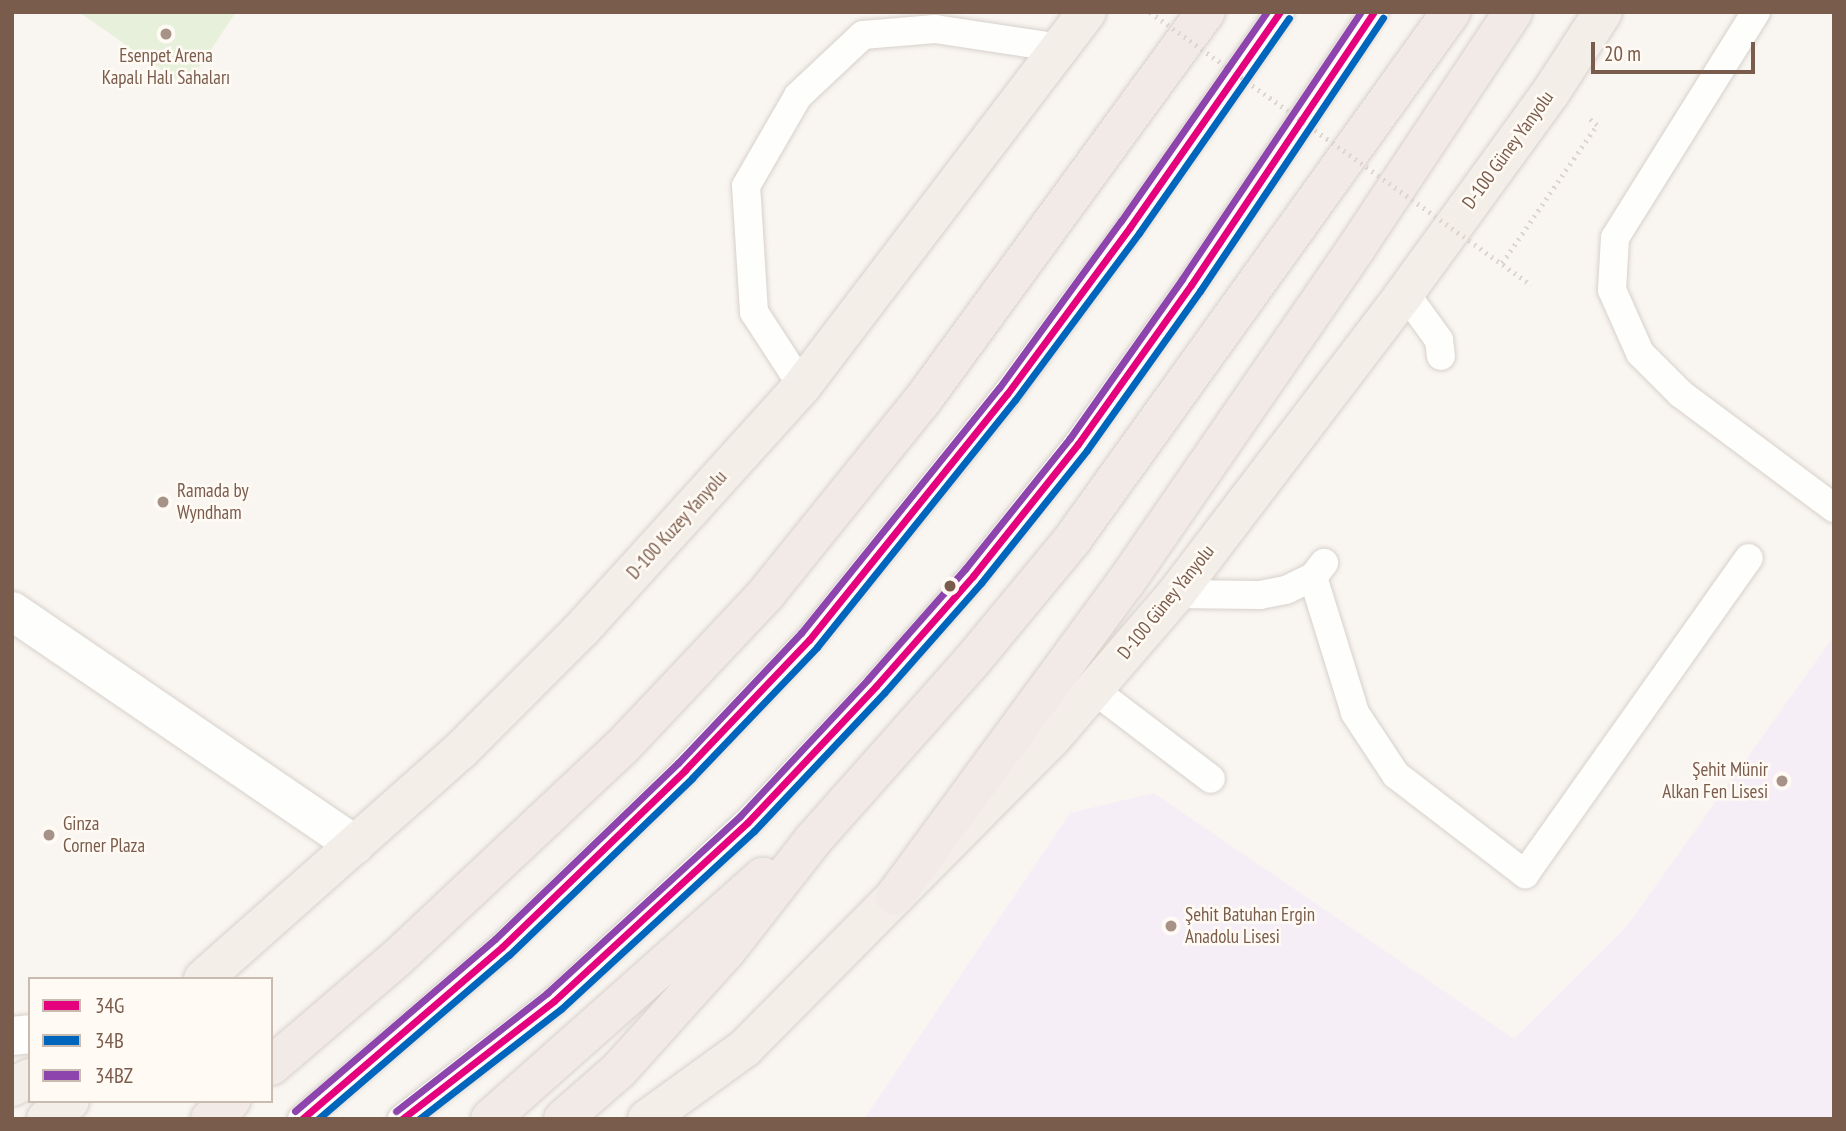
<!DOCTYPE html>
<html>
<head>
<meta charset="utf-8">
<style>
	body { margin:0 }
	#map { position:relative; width:1846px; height:1131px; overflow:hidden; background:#f9f5f0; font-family:"PT Sans Narrow",sans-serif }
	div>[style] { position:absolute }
	.education>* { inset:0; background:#f6eef6 }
	.green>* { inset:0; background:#e7f0db }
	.path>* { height:4.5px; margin-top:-2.25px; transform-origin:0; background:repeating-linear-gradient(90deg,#dcd5d0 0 2px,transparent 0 7px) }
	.roads { filter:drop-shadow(0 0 2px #d7d1cb) drop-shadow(0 0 2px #d7d1cb) }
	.lane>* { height:28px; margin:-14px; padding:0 14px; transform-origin:14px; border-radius:14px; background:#fefefd }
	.street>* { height:38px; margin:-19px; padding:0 19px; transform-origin:19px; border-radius:19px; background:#fefefd }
	.secondary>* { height:38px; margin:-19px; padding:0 19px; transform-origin:19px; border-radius:19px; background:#fefefd }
	.primary>* { height:38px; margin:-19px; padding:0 19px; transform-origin:19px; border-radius:19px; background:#f3eee8 }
	.highway>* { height:38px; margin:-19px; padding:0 19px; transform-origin:19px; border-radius:19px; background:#f2eae7 }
	.path-bridge>* { height:4.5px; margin-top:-2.25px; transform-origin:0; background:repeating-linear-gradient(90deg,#dcd5d0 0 2px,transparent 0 7px) }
	.bus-1>* { height:7px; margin:-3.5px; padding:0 3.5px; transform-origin:3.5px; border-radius:3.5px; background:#e5007d }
	.bus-2>* { height:7px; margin:-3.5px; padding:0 3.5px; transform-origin:3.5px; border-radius:3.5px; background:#0065bd }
	.bus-3>* { height:7px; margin:-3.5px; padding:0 3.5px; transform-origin:3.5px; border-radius:3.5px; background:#8e44ad }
	.dots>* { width:19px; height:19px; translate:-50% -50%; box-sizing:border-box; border:4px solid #fffaf3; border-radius:50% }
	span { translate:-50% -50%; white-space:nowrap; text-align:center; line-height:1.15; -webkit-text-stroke:5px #fffaf3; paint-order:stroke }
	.poi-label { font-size:19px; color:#7a5c4d }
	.left { translate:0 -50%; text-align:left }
	.right { translate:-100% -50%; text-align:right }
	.street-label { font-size:19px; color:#7a5c4d }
	.frame { position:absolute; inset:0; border:14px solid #7a5c4d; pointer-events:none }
	.legend { position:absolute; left:28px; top:977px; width:245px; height:126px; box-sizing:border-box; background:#fffaf3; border:2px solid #cabbb1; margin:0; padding:9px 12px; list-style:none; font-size:21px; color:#7a5c4d }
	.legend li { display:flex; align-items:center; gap:14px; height:35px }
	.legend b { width:35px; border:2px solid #cabbb1 }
	.scale { position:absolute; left:1591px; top:42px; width:164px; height:32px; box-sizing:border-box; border:4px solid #7a5c4d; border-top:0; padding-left:9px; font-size:21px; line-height:24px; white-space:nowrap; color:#7a5c4d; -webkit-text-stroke:5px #fffaf3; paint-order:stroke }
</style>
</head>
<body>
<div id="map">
	<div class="education">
		<div style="clip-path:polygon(1834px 636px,1834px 1119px,864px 1119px,1070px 813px,1154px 793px,1514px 1039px,1627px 926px)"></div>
	</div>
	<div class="green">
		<div style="clip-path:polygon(79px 12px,236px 12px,186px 87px)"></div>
	</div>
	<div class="path">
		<div style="left:1502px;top:263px;width:168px;rotate:-55.5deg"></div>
		<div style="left:1597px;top:125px;width:10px;rotate:-143deg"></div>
	</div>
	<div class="roads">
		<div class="lane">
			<div style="left:1756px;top:12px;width:266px;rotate:122deg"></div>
			<div style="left:1615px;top:238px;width:52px;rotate:93.3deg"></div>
			<div style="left:1612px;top:290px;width:69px;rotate:66deg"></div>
			<div style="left:1640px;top:353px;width:58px;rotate:45deg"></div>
			<div style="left:1681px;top:394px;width:191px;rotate:36.7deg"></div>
			<div style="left:1405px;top:293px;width:58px;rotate:54.1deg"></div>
			<div style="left:1439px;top:340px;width:16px;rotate:83deg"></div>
			<div style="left:802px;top:386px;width:88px;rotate:-123deg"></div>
			<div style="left:754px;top:312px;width:126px;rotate:-93.6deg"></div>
			<div style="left:746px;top:186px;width:104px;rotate:-60deg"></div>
			<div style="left:798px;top:96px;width:89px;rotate:-43.2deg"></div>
			<div style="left:863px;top:35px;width:72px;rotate:-4.8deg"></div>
			<div style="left:935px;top:29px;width:126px;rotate:8.6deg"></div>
			<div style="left:1313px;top:577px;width:142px;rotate:72.8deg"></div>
			<div style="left:1355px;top:713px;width:74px;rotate:56.5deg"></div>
			<div style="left:1396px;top:775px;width:163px;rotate:37.5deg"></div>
			<div style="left:1525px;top:874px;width:387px;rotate:-54.7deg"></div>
			<div style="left:1176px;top:594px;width:84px;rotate:0.7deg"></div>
			<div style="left:1260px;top:595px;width:26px;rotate:-11deg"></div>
			<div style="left:1286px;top:590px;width:30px;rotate:-26deg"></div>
			<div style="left:1313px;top:577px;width:18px;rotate:-52deg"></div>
			<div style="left:1093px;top:689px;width:148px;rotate:37.3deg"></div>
			<div style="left:302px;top:1119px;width:264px;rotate:-40.7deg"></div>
			<div style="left:502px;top:947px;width:255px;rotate:-44deg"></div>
			<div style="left:685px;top:770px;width:180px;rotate:-46.4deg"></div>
			<div style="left:809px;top:640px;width:316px;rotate:-51.2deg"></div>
			<div style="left:1007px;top:394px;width:207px;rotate:-53.6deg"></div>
			<div style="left:1130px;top:227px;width:262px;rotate:-55.1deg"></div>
			<div style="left:402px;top:1119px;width:192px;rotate:-37.8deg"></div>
			<div style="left:554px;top:1001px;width:263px;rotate:-42.7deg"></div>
			<div style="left:747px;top:823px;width:188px;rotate:-46.7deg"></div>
			<div style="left:876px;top:686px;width:147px;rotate:-48.6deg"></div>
			<div style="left:973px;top:576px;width:169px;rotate:-51.5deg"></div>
			<div style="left:1078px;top:444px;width:195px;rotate:-54.6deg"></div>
			<div style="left:1191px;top:285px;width:329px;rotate:-56.2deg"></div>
		</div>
		<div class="street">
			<div style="left:12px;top:611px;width:415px;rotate:34.3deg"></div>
		</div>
		<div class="secondary">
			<div style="left:12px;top:1036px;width:18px;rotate:-6deg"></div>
		</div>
		<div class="primary">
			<div style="left:203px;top:979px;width:344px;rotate:-41.6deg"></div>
			<div style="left:460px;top:751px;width:173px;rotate:-45deg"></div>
			<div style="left:582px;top:629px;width:162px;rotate:-47.8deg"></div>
			<div style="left:691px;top:509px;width:166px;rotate:-47.9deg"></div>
			<div style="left:802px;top:386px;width:470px;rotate:-52.7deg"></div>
			<div style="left:12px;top:1087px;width:20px;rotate:-27deg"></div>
			<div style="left:46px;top:1119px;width:30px;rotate:-37deg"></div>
			<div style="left:647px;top:1119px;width:121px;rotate:-35.9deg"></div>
			<div style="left:745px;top:1048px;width:436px;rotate:-45.3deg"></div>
			<div style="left:1052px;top:738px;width:190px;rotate:-49.3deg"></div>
			<div style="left:1176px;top:594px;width:378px;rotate:-52.7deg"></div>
			<div style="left:1405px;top:293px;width:248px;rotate:-54deg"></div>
			<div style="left:1551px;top:92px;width:95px;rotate:-57deg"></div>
		</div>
		<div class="highway">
			<div style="left:895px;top:896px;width:390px;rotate:-53.7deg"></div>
			<div style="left:1126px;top:582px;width:407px;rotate:-55.4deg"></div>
			<div style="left:1357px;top:247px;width:282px;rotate:-56.4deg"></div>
			<div style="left:271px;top:1066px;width:165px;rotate:-40.6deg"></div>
			<div style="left:396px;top:959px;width:311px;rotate:-43.2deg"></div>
			<div style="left:623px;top:746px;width:209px;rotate:-46.7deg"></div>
			<div style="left:766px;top:594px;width:248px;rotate:-51.1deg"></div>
			<div style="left:922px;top:401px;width:482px;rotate:-53.9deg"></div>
			<div style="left:210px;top:1119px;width:28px;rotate:-41deg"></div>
			<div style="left:490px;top:1119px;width:365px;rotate:-41.6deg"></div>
			<div style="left:563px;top:1119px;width:74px;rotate:-41.2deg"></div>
			<div style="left:619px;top:1070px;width:161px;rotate:-48deg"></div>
			<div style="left:727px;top:950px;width:140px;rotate:-52deg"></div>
			<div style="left:813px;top:840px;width:239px;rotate:-48.4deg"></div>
			<div style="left:972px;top:661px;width:157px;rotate:-50.4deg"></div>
			<div style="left:1072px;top:540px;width:650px;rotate:-54.33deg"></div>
		</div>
	</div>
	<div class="path-bridge">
		<div style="left:1150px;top:12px;width:469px;rotate:35.6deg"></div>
	</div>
	<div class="bus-1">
		<div style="left:302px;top:1119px;width:264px;rotate:-40.7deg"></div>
		<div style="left:502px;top:947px;width:255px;rotate:-44deg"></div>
		<div style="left:685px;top:770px;width:180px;rotate:-46.4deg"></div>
		<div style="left:809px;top:640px;width:316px;rotate:-51.2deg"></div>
		<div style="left:1007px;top:394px;width:207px;rotate:-53.6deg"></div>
		<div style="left:1130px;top:227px;width:262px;rotate:-55.1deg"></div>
		<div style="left:402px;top:1119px;width:192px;rotate:-37.8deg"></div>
		<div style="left:554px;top:1001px;width:263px;rotate:-42.7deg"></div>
		<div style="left:747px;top:823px;width:188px;rotate:-46.7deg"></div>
		<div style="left:876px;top:686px;width:147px;rotate:-48.6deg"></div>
		<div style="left:973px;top:576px;width:169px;rotate:-51.5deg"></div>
		<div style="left:1078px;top:444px;width:195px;rotate:-54.6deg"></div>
		<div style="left:1191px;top:285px;width:329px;rotate:-56.2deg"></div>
	</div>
	<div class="bus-2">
		<div style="left:318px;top:1119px;width:252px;rotate:-40.7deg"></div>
		<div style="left:509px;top:955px;width:255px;rotate:-44deg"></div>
		<div style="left:692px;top:778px;width:181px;rotate:-46.3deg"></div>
		<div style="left:817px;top:647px;width:317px;rotate:-51.3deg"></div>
		<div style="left:1015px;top:400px;width:208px;rotate:-53.4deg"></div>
		<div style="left:1139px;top:233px;width:262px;rotate:-55.1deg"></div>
		<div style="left:419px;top:1119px;width:180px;rotate:-37.8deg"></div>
		<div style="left:561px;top:1009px;width:263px;rotate:-42.7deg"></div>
		<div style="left:754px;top:831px;width:190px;rotate:-46.7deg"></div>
		<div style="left:884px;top:693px;width:147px;rotate:-48.6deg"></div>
		<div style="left:981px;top:583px;width:170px;rotate:-51.4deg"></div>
		<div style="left:1087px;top:450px;width:195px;rotate:-54.6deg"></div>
		<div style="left:1200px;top:291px;width:329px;rotate:-56.2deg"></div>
	</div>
	<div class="bus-3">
		<div style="left:295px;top:1111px;width:264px;rotate:-40.7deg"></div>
		<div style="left:495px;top:939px;width:254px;rotate:-43.9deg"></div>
		<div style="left:678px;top:763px;width:179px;rotate:-46.6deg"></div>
		<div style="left:801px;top:633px;width:315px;rotate:-51.1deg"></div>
		<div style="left:999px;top:388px;width:207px;rotate:-53.9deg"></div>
		<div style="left:1121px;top:221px;width:255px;rotate:-55.1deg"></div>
		<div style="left:396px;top:1111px;width:192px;rotate:-38deg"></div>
		<div style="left:547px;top:993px;width:262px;rotate:-42.5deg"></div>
		<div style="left:740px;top:816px;width:187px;rotate:-46.9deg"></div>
		<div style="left:868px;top:679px;width:147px;rotate:-48.6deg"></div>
		<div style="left:965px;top:569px;width:168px;rotate:-51.3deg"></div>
		<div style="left:1070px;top:438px;width:194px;rotate:-54.8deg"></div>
		<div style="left:1182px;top:279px;width:321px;rotate:-56.2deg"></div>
	</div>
	<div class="dots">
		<div style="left:166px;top:34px;background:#a69286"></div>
		<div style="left:163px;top:502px;background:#a69286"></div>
		<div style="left:950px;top:586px;background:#7a5c4d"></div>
		<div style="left:1782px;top:781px;background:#a69286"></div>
		<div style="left:49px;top:835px;background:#a69286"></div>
		<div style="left:1171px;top:926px;background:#a69286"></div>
	</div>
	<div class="poi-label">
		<span style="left:166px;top:67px">Esenpet Arena<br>Kapalı Halı Sahaları</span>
		<span class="left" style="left:177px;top:502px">Ramada by<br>Wyndham</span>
		<span class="right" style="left:1768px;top:781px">Şehit Münir<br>Alkan Fen Lisesi</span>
		<span class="left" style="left:63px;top:835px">Ginza<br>Corner Plaza</span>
		<span class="left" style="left:1185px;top:926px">Şehit Batuhan Ergin<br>Anadolu Lisesi</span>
	</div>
	<div class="street-label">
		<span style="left:1508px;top:150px;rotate:-54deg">D-100 Güney Yanyolu</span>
		<span style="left:677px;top:525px;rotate:-48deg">D-100 Kuzey Yanyolu</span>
		<span style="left:1166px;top:602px;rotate:-51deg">D-100 Güney Yanyolu</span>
	</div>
	<div class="frame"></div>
	<ul class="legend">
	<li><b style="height:9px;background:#e5007d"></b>34G</li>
	<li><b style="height:9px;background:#0065bd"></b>34B</li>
	<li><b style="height:9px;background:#8e44ad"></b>34BZ</li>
	</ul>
	<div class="scale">20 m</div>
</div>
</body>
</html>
